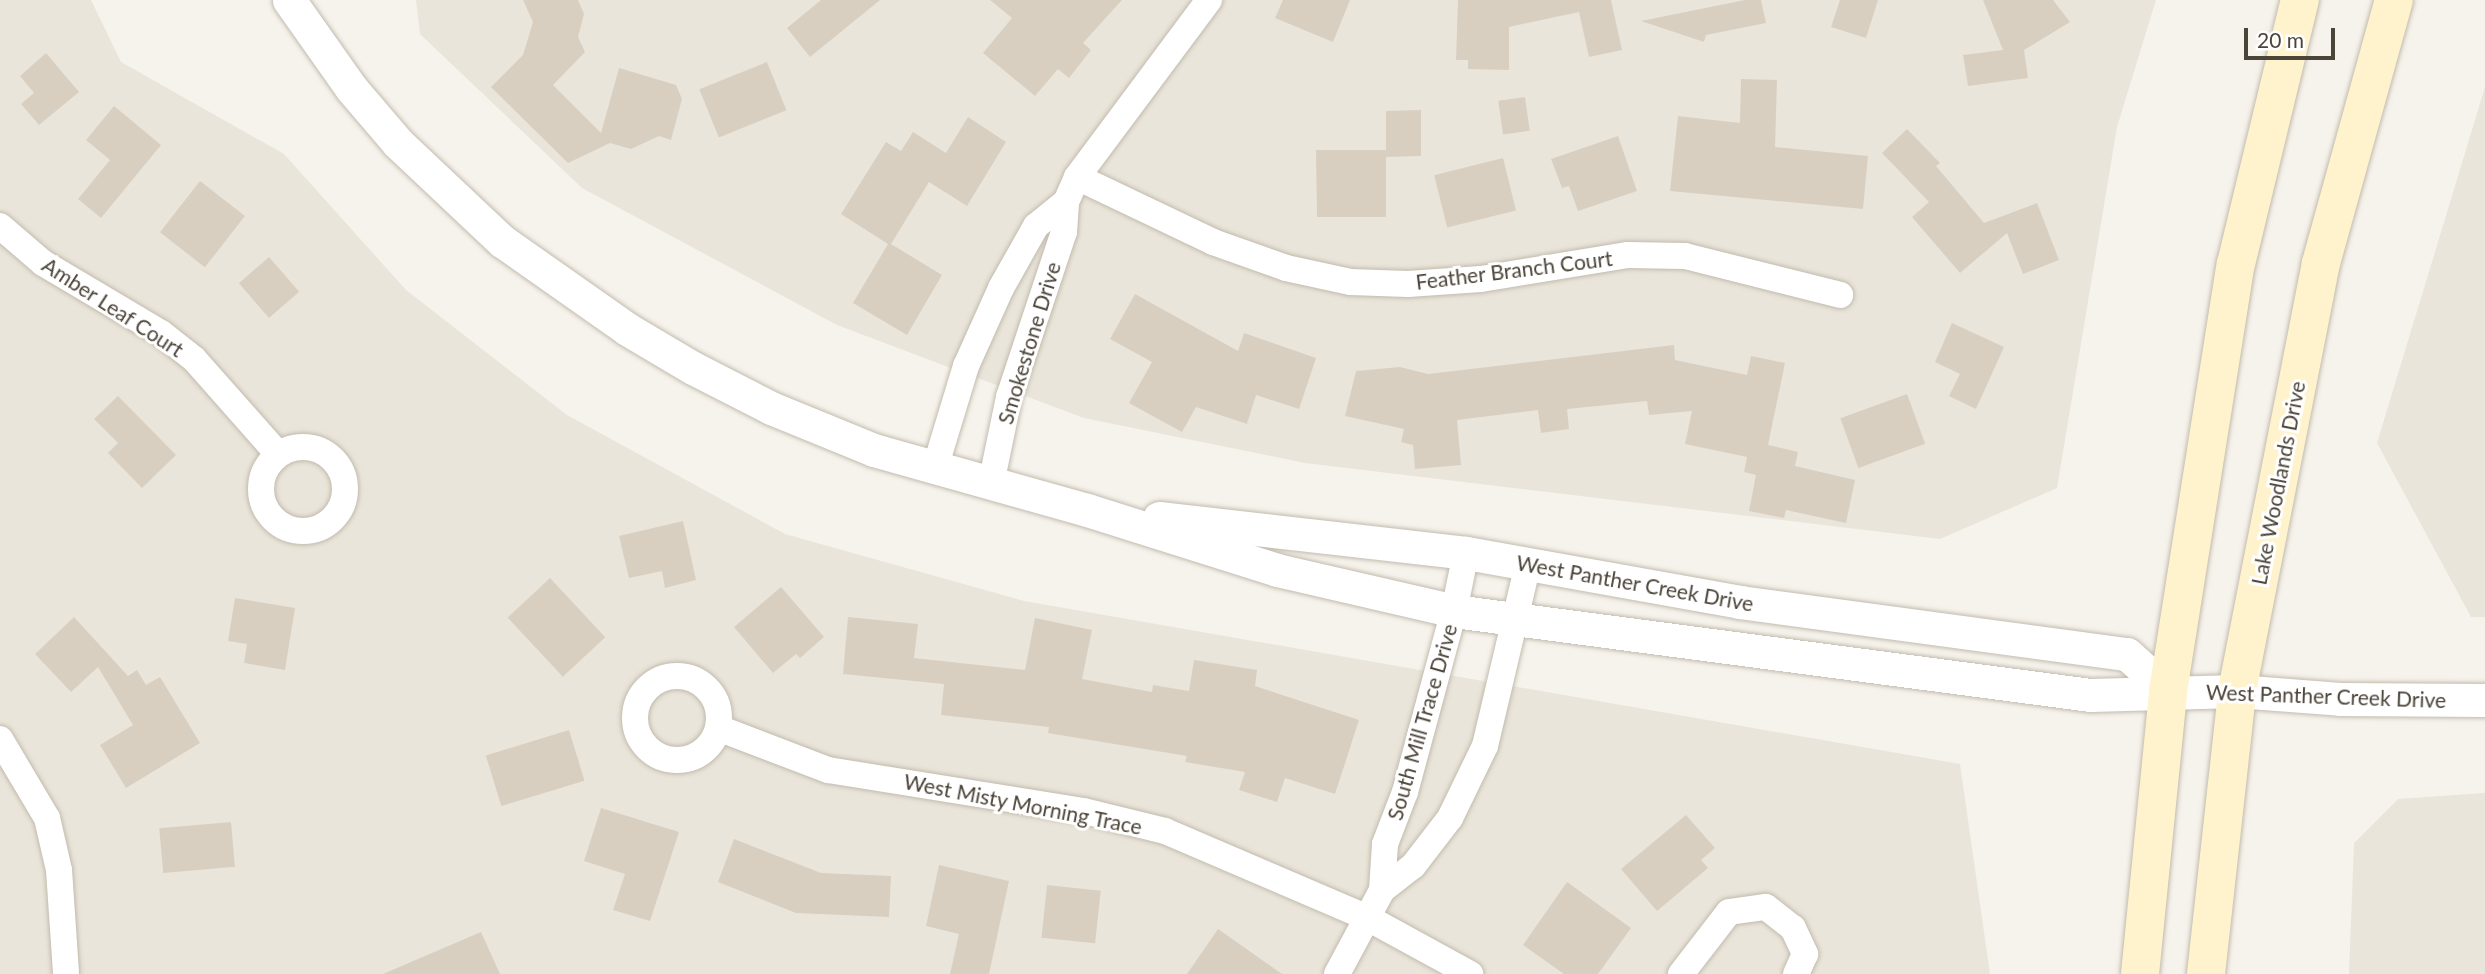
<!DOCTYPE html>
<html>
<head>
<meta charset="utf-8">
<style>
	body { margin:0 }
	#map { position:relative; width:2485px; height:974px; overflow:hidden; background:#f6f3ec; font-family:Lato,sans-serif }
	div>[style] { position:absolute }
	.residential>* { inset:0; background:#eae5da }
	.building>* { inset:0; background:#d8cfc1; transform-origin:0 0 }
	.roads { filter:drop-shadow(0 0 2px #c2bbae) drop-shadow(0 0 2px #c2bbae) }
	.minor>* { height:26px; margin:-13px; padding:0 13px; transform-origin:13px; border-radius:13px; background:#fff }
	.minor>.ring { margin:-13px; padding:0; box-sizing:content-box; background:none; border:26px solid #fff; border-radius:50% }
	.tertiary>* { height:33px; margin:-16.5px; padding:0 16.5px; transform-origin:16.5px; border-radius:16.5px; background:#fff }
	.secondary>* { height:38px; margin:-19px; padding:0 19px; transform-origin:19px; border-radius:19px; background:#fff3cd }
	span { translate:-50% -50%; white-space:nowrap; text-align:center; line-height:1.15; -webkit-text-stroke:6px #fff; paint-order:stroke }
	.street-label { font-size:21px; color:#4b4439 }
	.scale { position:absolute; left:2244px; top:28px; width:91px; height:32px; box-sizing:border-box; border:4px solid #4b4439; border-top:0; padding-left:9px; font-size:21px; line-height:24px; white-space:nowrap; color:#4b4439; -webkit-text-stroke:5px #fff; paint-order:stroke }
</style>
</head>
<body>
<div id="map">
	<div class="residential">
		<div style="clip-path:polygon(0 0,91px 0,121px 62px,284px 154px,406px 290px,567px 415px,785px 534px,1024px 601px,1960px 764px,1990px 974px,0 974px)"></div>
		<div style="clip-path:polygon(416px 0,2156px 0,2117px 127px,2057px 488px,1940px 539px,1305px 463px,1084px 418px,837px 325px,582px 188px,420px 34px)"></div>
		<div style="clip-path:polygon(2485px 87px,2485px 617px,2471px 617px,2377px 443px)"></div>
		<div style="clip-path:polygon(2485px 793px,2485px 974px,2349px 974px,2354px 843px,2398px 799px)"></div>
	</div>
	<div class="building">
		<div style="clip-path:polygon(523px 0,578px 0,584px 14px,578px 37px,585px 52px,553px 85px,601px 133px,619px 68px,676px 85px,682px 99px,671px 140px,659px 136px,631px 149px,610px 143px,568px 163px,491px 87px,523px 55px,533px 22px)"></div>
		<div style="clip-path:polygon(821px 0,880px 0,810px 57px,787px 28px)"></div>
		<div style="clip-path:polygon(990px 0,1122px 0,1083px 43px,1091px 50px,1069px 78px,1058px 69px,1035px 96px,983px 53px,1012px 18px)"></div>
		<div style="clip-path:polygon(1283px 0,1350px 0,1333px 42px,1275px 18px)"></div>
		<div style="clip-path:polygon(1458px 0,1611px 0,1622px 50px,1589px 57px,1579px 12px,1509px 27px,1509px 70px,1468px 69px,1468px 60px,1456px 60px)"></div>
		<div style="clip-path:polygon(1745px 0,1761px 0,1766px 23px,1706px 35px,1704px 42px,1641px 21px)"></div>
		<div style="clip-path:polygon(1840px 0,1878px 0,1866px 38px,1831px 27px)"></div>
		<div style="clip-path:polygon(1983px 0,2053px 0,2070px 22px,2024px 50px,2028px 78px,1968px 86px,1963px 55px,2003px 50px)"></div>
		<div style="clip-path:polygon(46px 53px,79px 92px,39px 125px,21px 104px,34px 93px,20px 76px)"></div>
		<div style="left:767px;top:62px;width:52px;height:73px;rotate:68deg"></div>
		<div style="clip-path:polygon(1741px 79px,1777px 80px,1775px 147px,1868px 156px,1863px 209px,1670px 191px,1678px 116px,1740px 123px)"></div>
		<div style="left:1525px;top:97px;width:34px;height:27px;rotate:82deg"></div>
		<div style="clip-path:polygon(114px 106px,161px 145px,101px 218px,78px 199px,110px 160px,86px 140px)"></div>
		<div style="clip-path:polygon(1421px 110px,1421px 156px,1386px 157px,1386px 217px,1317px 217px,1316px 150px,1386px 150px,1386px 111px)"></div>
		<div style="clip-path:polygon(968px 117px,1006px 142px,967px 206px,929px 182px,891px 244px,942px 275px,907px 335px,853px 303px,888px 244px,841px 214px,886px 142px,901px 151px,913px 132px,946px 153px)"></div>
		<div style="clip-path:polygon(1907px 129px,1940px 163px,1936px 166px,1984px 223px,2037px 203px,2059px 260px,2023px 274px,2007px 233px,1960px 273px,1912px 217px,1929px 202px,1882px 153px)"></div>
		<div style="clip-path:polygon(1618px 136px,1637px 191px,1578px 211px,1569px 186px,1562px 188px,1551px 159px)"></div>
		<div style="left:1503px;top:158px;width:54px;height:71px;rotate:76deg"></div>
		<div style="left:200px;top:181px;width:57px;height:65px;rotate:38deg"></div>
		<div style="left:269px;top:257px;width:46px;height:40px;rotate:49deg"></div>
		<div style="clip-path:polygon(1135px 294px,1238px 351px,1244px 333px,1316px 358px,1299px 409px,1256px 395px,1247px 424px,1196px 407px,1182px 432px,1129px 403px,1152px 362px,1110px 339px)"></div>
		<div style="clip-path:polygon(1952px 323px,2004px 347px,1976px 409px,1949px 396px,1960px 374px,1935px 362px)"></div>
		<div style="clip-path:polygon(1674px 345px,1675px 360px,1747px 375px,1751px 356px,1785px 363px,1768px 445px,1798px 452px,1795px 466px,1855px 480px,1846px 523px,1786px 510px,1784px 518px,1749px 511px,1756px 475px,1744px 472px,1747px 457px,1685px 444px,1692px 411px,1649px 415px,1647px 401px,1567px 409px,1569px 429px,1541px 433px,1538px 410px,1457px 420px,1461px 465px,1415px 469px,1413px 445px,1401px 442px,1404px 429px,1345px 416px,1356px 371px,1400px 367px,1428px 374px)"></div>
		<div style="left:1907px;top:394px;width:53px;height:71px;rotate:70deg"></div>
		<div style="clip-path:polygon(118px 396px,176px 455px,142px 488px,108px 453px,118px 443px,94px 419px)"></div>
		<div style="clip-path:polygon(683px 521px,696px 580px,665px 588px,662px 571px,629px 578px,619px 536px)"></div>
		<div style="left:550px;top:578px;width:81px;height:58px;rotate:47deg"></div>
		<div style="clip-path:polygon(781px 587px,824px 637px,800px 658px,796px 654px,773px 673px,734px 627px)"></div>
		<div style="clip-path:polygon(235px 598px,295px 608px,285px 670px,244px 663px,247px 644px,228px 641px)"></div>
		<div style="clip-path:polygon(74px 617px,128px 676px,137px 670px,146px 685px,160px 677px,200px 743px,126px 788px,100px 745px,133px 725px,98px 667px,71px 692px,35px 654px)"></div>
		<div style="clip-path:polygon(848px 617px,918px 624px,914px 658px,1025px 670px,1035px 618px,1092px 630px,1082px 679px,1152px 692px,1153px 685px,1189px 691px,1194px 660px,1257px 670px,1255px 686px,1359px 720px,1335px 794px,1285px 778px,1277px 802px,1239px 790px,1245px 772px,1185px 762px,1187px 756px,1048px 733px,1049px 727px,941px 715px,944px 684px,843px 674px)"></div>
		<div style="left:569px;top:730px;width:53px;height:87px;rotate:73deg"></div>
		<div style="clip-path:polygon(601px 808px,679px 832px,650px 921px,613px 910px,625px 874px,584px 861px)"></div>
		<div style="clip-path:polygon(1686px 815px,1715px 848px,1701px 860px,1708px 868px,1657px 911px,1621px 869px)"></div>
		<div style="left:231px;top:822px;width:45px;height:72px;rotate:85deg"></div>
		<div style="clip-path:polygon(734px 839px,821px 873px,891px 876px,889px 917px,796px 913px,718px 882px)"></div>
		<div style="clip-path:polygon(939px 865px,1009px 881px,989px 974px,950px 974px,959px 934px,926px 926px)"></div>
		<div style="clip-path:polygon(1567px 882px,1631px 928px,1598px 974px,1564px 974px,1523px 945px)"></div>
		<div style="left:1047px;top:885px;width:54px;height:53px;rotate:6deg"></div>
		<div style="clip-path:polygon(1218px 929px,1282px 974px,1187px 974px)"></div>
		<div style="clip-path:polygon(481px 932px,500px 974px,383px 974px)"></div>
	</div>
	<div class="roads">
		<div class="minor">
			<div style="left:1077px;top:177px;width:151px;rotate:25.5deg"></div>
			<div style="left:1213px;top:242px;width:77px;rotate:19.6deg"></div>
			<div style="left:1286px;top:268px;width:66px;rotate:12.3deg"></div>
			<div style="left:1350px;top:282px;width:58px;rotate:2deg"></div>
			<div style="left:1408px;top:284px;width:73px;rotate:-3.9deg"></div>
			<div style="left:1481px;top:279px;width:149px;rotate:-9.3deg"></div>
			<div style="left:1628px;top:255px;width:57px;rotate:1deg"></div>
			<div style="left:1685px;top:256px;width:160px;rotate:14.1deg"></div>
			<div style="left:0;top:226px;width:57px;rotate:40.7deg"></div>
			<div style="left:43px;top:263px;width:137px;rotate:30.7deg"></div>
			<div style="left:161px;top:333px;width:42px;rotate:38.2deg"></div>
			<div style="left:194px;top:359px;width:127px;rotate:48.5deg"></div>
			<div class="ring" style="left:261px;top:447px;width:58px;height:58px"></div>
			<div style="left:935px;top:468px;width:107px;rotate:-73.1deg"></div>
			<div style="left:966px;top:366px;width:85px;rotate:-65.8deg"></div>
			<div style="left:1001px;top:288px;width:71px;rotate:-60.6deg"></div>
			<div style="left:1036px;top:226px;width:38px;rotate:-39deg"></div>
			<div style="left:991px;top:484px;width:89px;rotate:-78.3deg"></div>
			<div style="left:1009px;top:397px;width:174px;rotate:-71.6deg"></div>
			<div style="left:1064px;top:232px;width:30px;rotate:-86deg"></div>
			<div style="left:1066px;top:202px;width:27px;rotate:-66deg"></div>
			<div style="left:1077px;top:177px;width:221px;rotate:-53.3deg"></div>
			<div class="ring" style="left:635px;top:676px;width:58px;height:58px"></div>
			<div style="left:718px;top:728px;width:118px;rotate:20.9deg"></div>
			<div style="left:828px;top:770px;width:259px;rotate:9.1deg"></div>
			<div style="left:1084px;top:811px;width:83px;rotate:13.9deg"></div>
			<div style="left:1165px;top:831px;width:219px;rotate:23.2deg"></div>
			<div style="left:1366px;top:917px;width:119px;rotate:28.7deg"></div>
			<div style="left:0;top:739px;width:92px;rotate:59.3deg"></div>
			<div style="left:47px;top:818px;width:53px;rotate:77deg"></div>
			<div style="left:59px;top:870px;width:102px;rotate:86.1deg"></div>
			<div style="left:1382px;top:890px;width:46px;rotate:-86.3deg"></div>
			<div style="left:1385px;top:844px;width:56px;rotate:-69deg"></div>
			<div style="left:1405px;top:792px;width:188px;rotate:-74.9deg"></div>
			<div style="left:1454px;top:611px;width:59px;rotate:-78.3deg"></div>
			<div style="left:1337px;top:974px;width:95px;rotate:-61.8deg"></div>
			<div style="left:1382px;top:890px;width:39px;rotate:-38deg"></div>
			<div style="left:1413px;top:866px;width:61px;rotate:-52.4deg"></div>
			<div style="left:1450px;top:818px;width:80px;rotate:-64.1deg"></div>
			<div style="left:1485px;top:746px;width:187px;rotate:-76.7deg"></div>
			<div style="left:1681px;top:974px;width:78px;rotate:-52.3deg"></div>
			<div style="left:1729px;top:912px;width:37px;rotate:-8deg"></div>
			<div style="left:1766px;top:907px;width:34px;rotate:38deg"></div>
			<div style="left:1793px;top:928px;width:29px;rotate:65deg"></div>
			<div style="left:1805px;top:954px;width:22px;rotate:114deg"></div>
		</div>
		<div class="tertiary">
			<div style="left:289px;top:0;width:108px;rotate:54.8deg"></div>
			<div style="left:351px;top:88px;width:72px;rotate:49.5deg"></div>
			<div style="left:398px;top:143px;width:143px;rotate:43.3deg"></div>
			<div style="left:502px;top:241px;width:153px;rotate:35.1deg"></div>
			<div style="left:627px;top:329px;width:77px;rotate:30.6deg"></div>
			<div style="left:693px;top:368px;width:88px;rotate:27.1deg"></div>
			<div style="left:771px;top:408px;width:111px;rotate:22.2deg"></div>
			<div style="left:874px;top:450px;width:221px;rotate:15.7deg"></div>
			<div style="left:1087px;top:510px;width:199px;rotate:17.5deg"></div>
			<div style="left:1277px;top:570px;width:182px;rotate:13deg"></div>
			<div style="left:1454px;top:611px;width:642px;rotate:7.52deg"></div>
			<div style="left:2090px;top:695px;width:147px;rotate:-1.6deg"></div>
			<div style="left:2237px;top:691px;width:103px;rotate:4.4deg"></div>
			<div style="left:2340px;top:699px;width:145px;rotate:0.4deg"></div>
			<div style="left:1159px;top:518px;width:309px;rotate:6.5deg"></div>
			<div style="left:1466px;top:553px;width:278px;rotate:10.1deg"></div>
			<div style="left:1740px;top:602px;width:390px;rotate:7.7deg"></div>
			<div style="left:2127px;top:654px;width:55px;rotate:42.1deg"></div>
		</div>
		<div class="secondary">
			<div style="left:2140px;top:974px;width:284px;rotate:-84.3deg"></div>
			<div style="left:2168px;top:691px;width:432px;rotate:-81deg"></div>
			<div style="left:2236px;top:264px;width:272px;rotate:-76.4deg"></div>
			<div style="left:2206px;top:974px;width:285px;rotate:-83.7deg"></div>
			<div style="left:2237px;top:691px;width:436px;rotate:-78.9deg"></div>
			<div style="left:2321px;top:263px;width:273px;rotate:-74.5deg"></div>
		</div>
	</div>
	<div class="street-label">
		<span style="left:1514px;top:270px;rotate:-7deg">Feather Branch Court</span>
		<span style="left:113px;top:307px;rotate:33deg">Amber Leaf Court</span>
		<span style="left:1029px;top:343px;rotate:-73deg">Smokestone Drive</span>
		<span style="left:2278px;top:483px;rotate:-79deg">Lake Woodlands Drive</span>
		<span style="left:1635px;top:583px;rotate:10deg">West Panther Creek Drive</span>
		<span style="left:2326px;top:696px;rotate:2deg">West Panther Creek Drive</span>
		<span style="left:1422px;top:722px;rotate:-74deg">South Mill Trace Drive</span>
		<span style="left:1023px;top:804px;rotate:11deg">West Misty Morning Trace</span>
	</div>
	<div class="scale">20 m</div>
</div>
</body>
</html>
